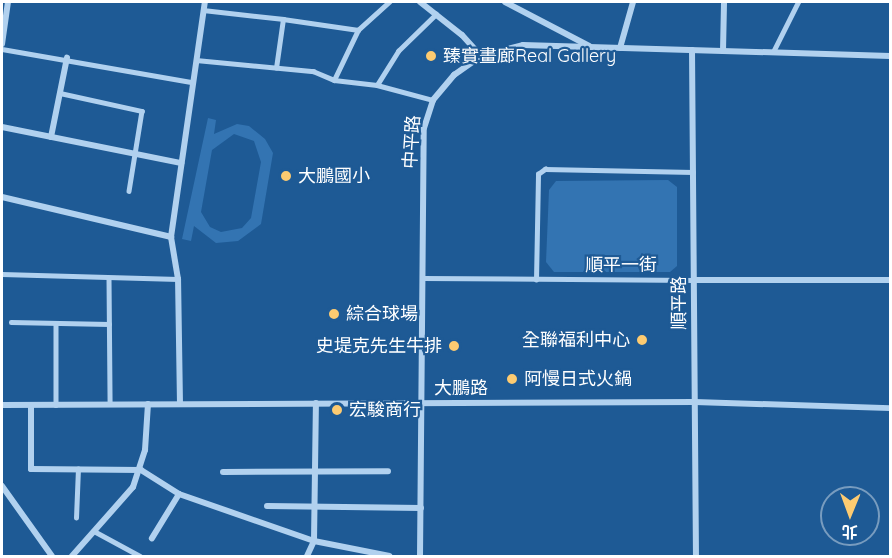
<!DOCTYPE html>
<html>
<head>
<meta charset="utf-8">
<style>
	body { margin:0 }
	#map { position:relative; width:892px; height:558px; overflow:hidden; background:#1e5a95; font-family:Quicksand,"Noto Sans TC",sans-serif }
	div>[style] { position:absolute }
	.green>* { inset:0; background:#3374b2 }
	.lane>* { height:4.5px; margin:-2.25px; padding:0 2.25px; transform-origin:2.25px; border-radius:2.25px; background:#b1d1ef }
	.street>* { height:6px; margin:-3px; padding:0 3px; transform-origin:3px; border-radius:3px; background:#b1d1ef }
	.dots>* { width:16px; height:16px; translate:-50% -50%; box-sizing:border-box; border:3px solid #1e5a95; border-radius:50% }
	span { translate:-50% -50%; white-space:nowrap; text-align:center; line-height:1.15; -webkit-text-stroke:4.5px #1e5a95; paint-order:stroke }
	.poi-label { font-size:18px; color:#fff }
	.left { translate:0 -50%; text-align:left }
	.right { translate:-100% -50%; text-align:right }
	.street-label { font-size:18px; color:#fff }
	.frame { position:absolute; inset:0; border:3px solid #fff; pointer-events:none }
	.north { position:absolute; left:820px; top:486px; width:60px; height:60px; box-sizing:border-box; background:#1e5a95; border:2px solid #789cbf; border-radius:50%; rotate:181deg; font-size:16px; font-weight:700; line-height:24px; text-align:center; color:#fff }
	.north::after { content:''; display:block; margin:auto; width:21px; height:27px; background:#fdcb71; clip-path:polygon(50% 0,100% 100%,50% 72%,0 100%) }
</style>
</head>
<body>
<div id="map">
	<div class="green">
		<div style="clip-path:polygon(evenodd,208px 118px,216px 120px,214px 134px,237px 124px,249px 126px,265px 139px,273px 153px,261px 224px,238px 241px,216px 243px,194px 226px,191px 241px,182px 239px,208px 118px,234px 134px,254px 141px,261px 162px,251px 218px,242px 228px,221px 232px,210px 227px,201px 212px,212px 150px,234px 134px)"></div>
		<div style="clip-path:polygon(668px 180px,677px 187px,677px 266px,670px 272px,554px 272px,546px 262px,549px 190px,556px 181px)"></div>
	</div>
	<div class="lane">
		<div style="left:203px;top:10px;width:81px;rotate:6.4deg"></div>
		<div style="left:2px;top:49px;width:193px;rotate:9.9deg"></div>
		<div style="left:773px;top:52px;width:56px;rotate:-63.4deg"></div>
		<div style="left:196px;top:60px;width:118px;rotate:5.4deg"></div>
		<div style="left:313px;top:71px;width:23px;rotate:23deg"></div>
		<div style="left:334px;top:80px;width:43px;rotate:6.6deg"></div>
		<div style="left:377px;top:85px;width:58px;rotate:15deg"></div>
		<div style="left:276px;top:68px;width:49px;rotate:-81.9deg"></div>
		<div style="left:283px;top:19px;width:76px;rotate:8.3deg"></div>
		<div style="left:334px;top:80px;width:55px;rotate:-64.4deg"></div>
		<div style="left:358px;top:30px;width:42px;rotate:-42.1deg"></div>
		<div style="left:377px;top:85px;width:40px;rotate:-58deg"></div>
		<div style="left:398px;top:51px;width:53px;rotate:-44.2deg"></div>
		<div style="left:60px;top:93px;width:84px;rotate:12.4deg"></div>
		<div style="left:142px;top:111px;width:81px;rotate:99.2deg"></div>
		<div style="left:2px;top:274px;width:176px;rotate:1.6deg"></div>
		<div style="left:109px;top:278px;width:126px;rotate:89.5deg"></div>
		<div style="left:423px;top:278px;width:271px;rotate:0.4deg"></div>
		<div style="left:536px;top:280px;width:106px;rotate:-88.9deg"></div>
		<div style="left:538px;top:174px;width:9px;rotate:-36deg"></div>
		<div style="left:545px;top:169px;width:148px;rotate:1.2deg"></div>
		<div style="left:11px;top:322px;width:98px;rotate:1.2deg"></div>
		<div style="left:56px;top:323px;width:82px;rotate:90deg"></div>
		<div style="left:76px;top:518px;width:49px;rotate:-87.7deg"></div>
		<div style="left:94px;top:531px;width:52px;rotate:28.5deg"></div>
	</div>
	<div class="street">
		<div style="left:420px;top:2px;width:53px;rotate:38.2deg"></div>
		<div style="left:462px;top:35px;width:28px;rotate:48deg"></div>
		<div style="left:505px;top:2px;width:95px;rotate:27.6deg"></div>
		<div style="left:2px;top:44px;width:42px;rotate:-81.9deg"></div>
		<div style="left:620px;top:48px;width:48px;rotate:-74.2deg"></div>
		<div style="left:692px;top:50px;width:506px;rotate:89.55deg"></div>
		<div style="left:723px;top:51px;width:49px;rotate:-88.8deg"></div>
		<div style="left:2px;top:127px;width:183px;rotate:11.4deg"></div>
		<div style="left:51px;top:137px;width:81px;rotate:-78.6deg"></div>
		<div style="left:2px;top:197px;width:174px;rotate:13.3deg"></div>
		<div style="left:694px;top:280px;width:196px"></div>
		<div style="left:180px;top:404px;width:125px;rotate:-90.9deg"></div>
		<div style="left:178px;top:279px;width:43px;rotate:-99.5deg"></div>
		<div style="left:171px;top:237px;width:237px;rotate:-81.8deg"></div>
		<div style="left:2px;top:405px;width:693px;rotate:-0.25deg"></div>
		<div style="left:695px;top:402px;width:195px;rotate:1.8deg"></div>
		<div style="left:31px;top:405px;width:64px;rotate:90deg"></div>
		<div style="left:31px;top:469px;width:110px;rotate:0.5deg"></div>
		<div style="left:141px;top:470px;width:45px;rotate:32.3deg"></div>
		<div style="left:179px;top:494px;width:52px;rotate:121.5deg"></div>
		<div style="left:223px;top:472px;width:165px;rotate:-0.3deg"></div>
		<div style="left:2px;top:486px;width:86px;rotate:54.5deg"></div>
		<div style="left:179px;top:494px;width:143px;rotate:19.2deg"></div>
		<div style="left:314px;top:541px;width:77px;rotate:11.2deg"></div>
		<div style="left:267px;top:506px;width:154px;rotate:0.7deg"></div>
		<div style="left:72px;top:556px;width:92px;rotate:-48.5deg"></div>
		<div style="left:133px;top:487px;width:39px;rotate:-72deg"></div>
		<div style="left:145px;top:450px;width:46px;rotate:-86.3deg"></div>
		<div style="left:307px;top:556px;width:17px;rotate:-65deg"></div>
		<div style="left:314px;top:541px;width:138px;rotate:-89.2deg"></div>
		<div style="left:420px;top:556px;width:428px;rotate:-89.5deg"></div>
		<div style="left:424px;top:128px;width:29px;rotate:-72deg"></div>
		<div style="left:433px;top:100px;width:33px;rotate:-50deg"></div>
		<div style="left:454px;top:75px;width:33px;rotate:-35deg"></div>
		<div style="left:481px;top:56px;width:43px;rotate:-14.7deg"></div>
		<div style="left:523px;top:45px;width:367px;rotate:1.7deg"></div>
	</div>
	<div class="dots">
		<div style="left:431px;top:56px;background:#fdcb71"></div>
		<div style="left:286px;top:176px;background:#fdcb71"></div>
		<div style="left:334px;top:314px;background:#fdcb71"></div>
		<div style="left:642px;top:340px;background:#fdcb71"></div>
		<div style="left:454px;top:346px;background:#fdcb71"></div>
		<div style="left:512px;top:379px;background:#fdcb71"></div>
		<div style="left:337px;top:410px;background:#fdcb71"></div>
	</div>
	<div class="poi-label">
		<span class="left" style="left:443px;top:56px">臻實畫廊Real Gallery</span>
		<span class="left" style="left:298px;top:176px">大鵬國小</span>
		<span class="left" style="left:346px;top:314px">綜合球場</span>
		<span class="right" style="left:630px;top:340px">全聯福利中心</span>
		<span class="right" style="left:442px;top:346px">史堤克先生牛排</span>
		<span class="left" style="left:524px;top:379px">阿慢日式火鍋</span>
		<span class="left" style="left:349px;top:410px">宏駿商行</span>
	</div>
	<div class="street-label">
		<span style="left:412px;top:142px;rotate:-86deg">中平路</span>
		<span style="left:621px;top:265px">順平一街</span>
		<span style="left:679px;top:303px;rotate:-90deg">順平路</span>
		<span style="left:461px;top:388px">大鵬路</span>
	</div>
	<div class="frame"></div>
	<div class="north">北</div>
</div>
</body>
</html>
